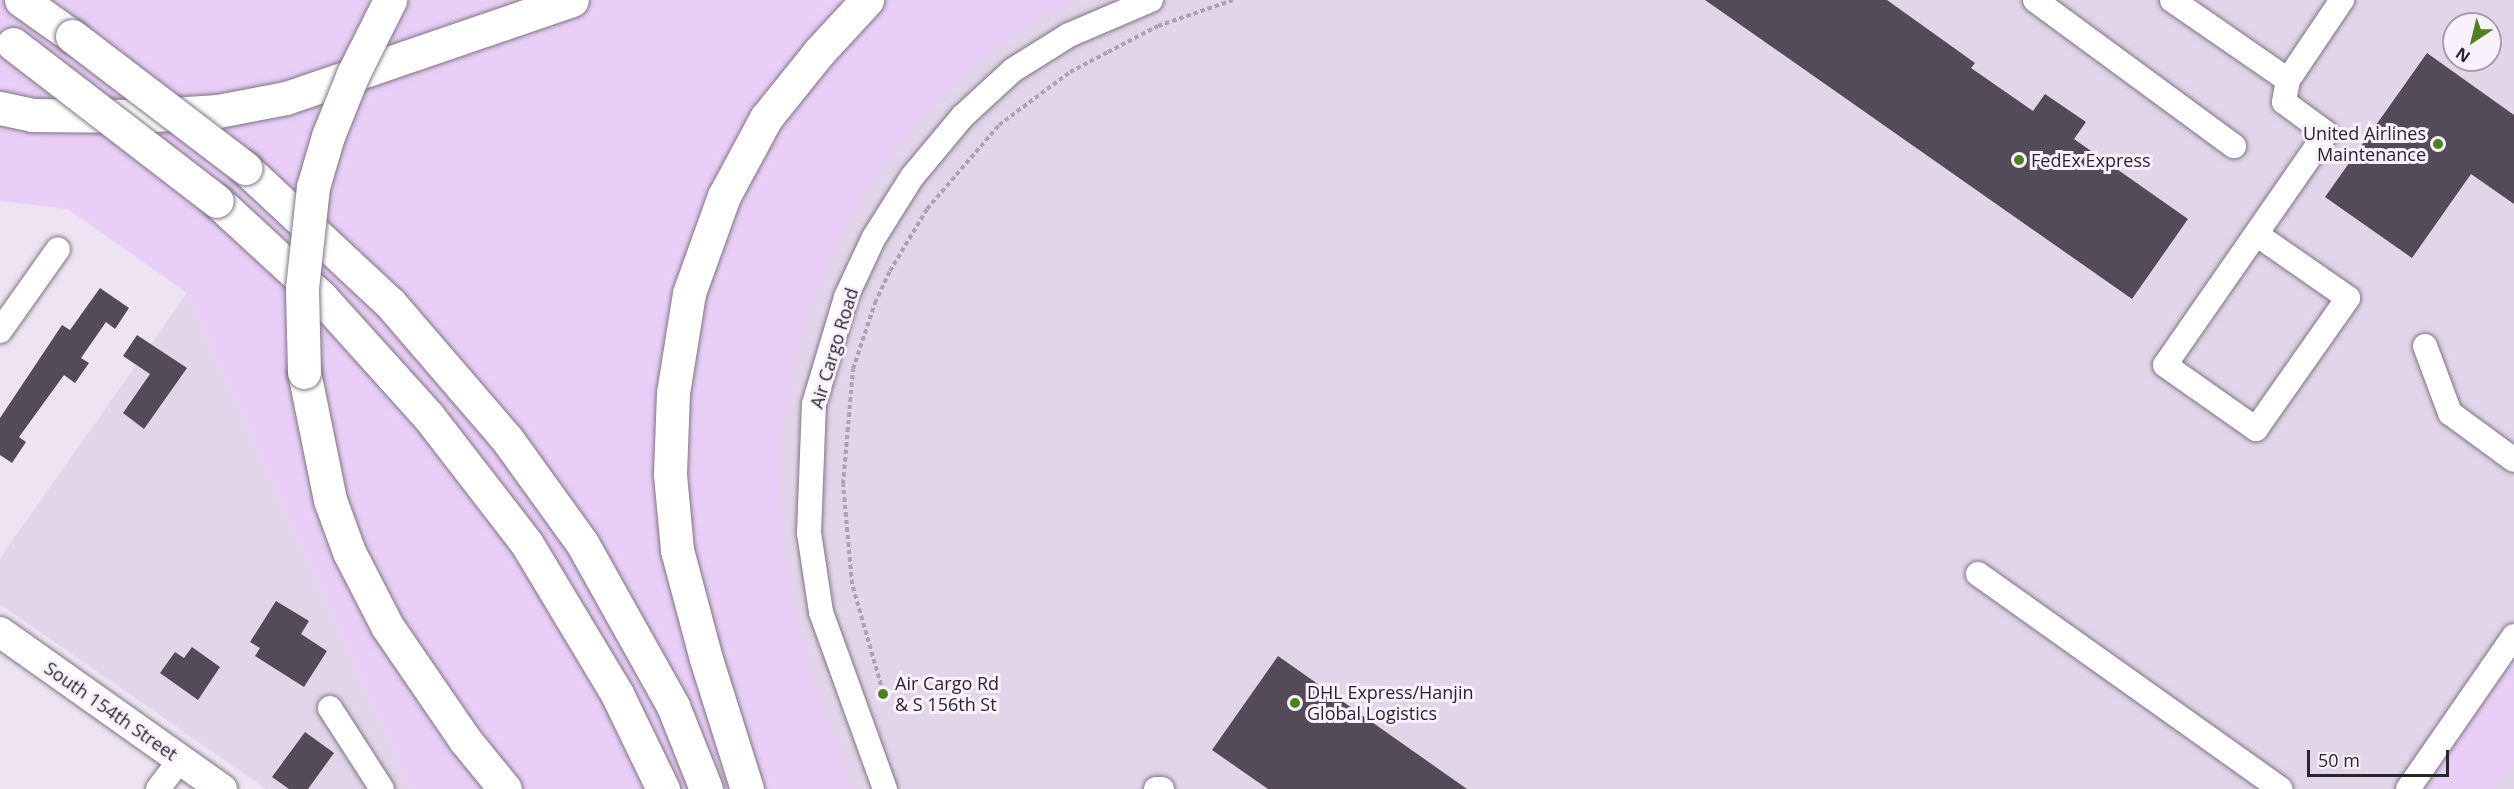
<!DOCTYPE html>
<html>
<head>
<meta charset="utf-8">
<style>
	body { margin:0 }
	#map { position:relative; width:2514px; height:789px; overflow:hidden; background:#ede3f2; font-family:"Open Sans",sans-serif }
	div>[style] { position:absolute }
	.built>* { inset:0; background:#e2d4e9 }
	.green>* { inset:0; background:#e9cef7 }
	.building>* { inset:0; background:#534b57 }
	.path>* { height:4px; margin-top:-2px; transform-origin:0; background:repeating-linear-gradient(90deg,#aba3af 0 4.5px,transparent 0 7.5px) }
	.roads { filter:drop-shadow(0 0 2px #7e7583) drop-shadow(0 0 2px #7e7583) }
	.minor>* { height:24px; margin:-12px; padding:0 12px; transform-origin:12px; border-radius:12px; background:#fff }
	.major>* { height:30px; margin:-15px; padding:0 15px; transform-origin:15px; border-radius:15px; background:#fff }
	.highway>* { height:33px; margin:-16.5px; padding:0 16.5px; transform-origin:16.5px; border-radius:16.5px; background:#fff }
	.bridges { filter:drop-shadow(0 0 2px #7e7583) drop-shadow(0 0 2px #7e7583) }
	.highway-bridge>* { height:33px; margin:-16.5px; padding:0 16.5px; transform-origin:16.5px; border-radius:16.5px; background:#fff }
	.dots>* { width:16px; height:16px; translate:-50% -50%; box-sizing:border-box; border:3px solid #f9f1fd; border-radius:50% }
	span { translate:-50% -50%; white-space:nowrap; text-align:center; line-height:1.15; -webkit-text-stroke:6px #f9f1fd; paint-order:stroke }
	.poi-label { font-size:18px; color:#29262b }
	.right { translate:-100% -50%; text-align:right }
	.left { translate:0 -50%; text-align:left }
	.street-label { font-size:18px; color:#29262b }
	.north { position:absolute; left:2442px; top:12px; width:60px; height:60px; box-sizing:border-box; background:#f9f1fd; border:2px solid #a6a0a9; border-radius:50%; rotate:215deg; font-size:16px; font-weight:700; line-height:24px; text-align:center; color:#29262b }
	.north::after { content:''; display:block; margin:auto; width:21px; height:27px; background:#4c831c; clip-path:polygon(50% 0,100% 100%,50% 72%,0 100%) }
	.scale { position:absolute; left:2307px; top:750px; width:142px; height:27px; box-sizing:border-box; border:3px solid #29262b; border-top:0; padding-left:8px; font-size:18px; line-height:21px; white-space:nowrap; color:#29262b; -webkit-text-stroke:4px #f9f1fd; paint-order:stroke }
</style>
</head>
<body>
<div id="map">
	<div class="built">
		<div style="clip-path:polygon(evenodd,1013px 0,2514px 0,2514px 789px,838px 789px,754px 562px,766px 358px,834px 175px,1013px 0,2454px 24px,2490px 24px,2490px 60px,2454px 60px,2454px 24px)"></div>
		<div style="clip-path:polygon(187px 293px,411px 789px,266px 789px,0 604px,0 558px)"></div>
	</div>
	<div class="green">
		<div style="clip-path:polygon(0 0,1074px 0,1054px 10px,988px 54px,926px 113px,878px 172px,838px 241px,812px 303px,792px 368px,782px 434px,780px 492px,786px 568px,799px 630px,813px 681px,853px 789px,411px 789px,187px 293px,68px 209px,0 201px)"></div>
		<div style="clip-path:polygon(2514px 662px,2514px 764px,2494px 789px,2425px 789px)"></div>
	</div>
	<div class="building">
		<div style="clip-path:polygon(1705px 0,1887px 0,1975px 63px,1971px 68px,2033px 111px,2045px 94px,2086px 122px,2074px 139px,2188px 219px,2132px 299px)"></div>
		<div style="clip-path:polygon(2427px 53px,2514px 115px,2514px 204px,2471px 174px,2412px 258px,2325px 197px)"></div>
		<div style="clip-path:polygon(100px 288px,129px 308px,115px 329px,106px 322px,81px 358px,89px 363px,75px 383px,64px 375px,19px 437px,26px 442px,12px 463px,0 455px,0 418px,62px 325px,70px 330px)"></div>
		<div style="clip-path:polygon(137px 335px,187px 368px,144px 429px,123px 413px,150px 374px,123px 356px)"></div>
		<div style="clip-path:polygon(276px 601px,309px 621px,301px 634px,327px 651px,304px 687px,255px 656px,260px 648px,250px 642px)"></div>
		<div style="clip-path:polygon(192px 647px,220px 667px,198px 700px,160px 673px,175px 652px,184px 658px)"></div>
		<div style="clip-path:polygon(1278px 656px,1467px 789px,1268px 789px,1212px 750px)"></div>
		<div style="clip-path:polygon(305px 732px,334px 753px,308px 789px,289px 789px,272px 777px)"></div>
	</div>
	<div class="path">
		<div style="left:881px;top:685px;width:105px;rotate:-106deg"></div>
		<div style="left:852px;top:584px;width:100px;rotate:-95.1deg"></div>
		<div style="left:843px;top:484px;width:115px;rotate:-85deg"></div>
		<div style="left:853px;top:369px;width:70px;rotate:-71.6deg"></div>
		<div style="left:875px;top:303px;width:35px;rotate:-65deg"></div>
		<div style="left:890px;top:271px;width:72px;rotate:-59.2deg"></div>
		<div style="left:927px;top:209px;width:111px;rotate:-49.4deg"></div>
		<div style="left:999px;top:125px;width:89px;rotate:-36.7deg"></div>
		<div style="left:1070px;top:72px;width:43px;rotate:-27.8deg"></div>
		<div style="left:1108px;top:52px;width:56px;rotate:-27.5deg"></div>
		<div style="left:1158px;top:26px;width:79px;rotate:-19.1deg"></div>
	</div>
	<div class="roads">
		<div class="minor">
			<div style="left:2035px;top:0;width:247px;rotate:36.3deg"></div>
			<div style="left:2172px;top:0;width:141px;rotate:34.6deg"></div>
			<div style="left:2288px;top:80px;width:97px;rotate:-56deg"></div>
			<div style="left:2256px;top:234px;width:112px;rotate:34.8deg"></div>
			<div style="left:2348px;top:298px;width:160px;rotate:125.1deg"></div>
			<div style="left:2256px;top:429px;width:111px;rotate:-144.9deg"></div>
			<div style="left:2165px;top:365px;width:282px;rotate:-55.2deg"></div>
			<div style="left:2326px;top:133px;width:52px;rotate:-143.6deg"></div>
			<div style="left:2284px;top:102px;width:22px;rotate:-80deg"></div>
			<div style="left:0;top:331px;width:100px;rotate:-54.7deg"></div>
			<div style="left:2425px;top:346px;width:72px;rotate:69.5deg"></div>
			<div style="left:2450px;top:413px;width:79px;rotate:36.3deg"></div>
			<div style="left:1978px;top:574px;width:371px;rotate:35.4deg"></div>
			<div style="left:330px;top:708px;width:96px;rotate:57.3deg"></div>
			<div style="left:158px;top:789px;width:36px;rotate:-53deg"></div>
			<div style="left:885px;top:789px;width:188px;rotate:-109.9deg"></div>
			<div style="left:821px;top:612px;width:80px;rotate:-98.6deg"></div>
			<div style="left:809px;top:533px;width:129px;rotate:-87.8deg"></div>
			<div style="left:814px;top:404px;width:112px;rotate:-73.3deg"></div>
			<div style="left:846px;top:297px;width:64px;rotate:-65deg"></div>
			<div style="left:873px;top:239px;width:73px;rotate:-57.8deg"></div>
			<div style="left:912px;top:177px;width:78px;rotate:-50.2deg"></div>
			<div style="left:962px;top:117px;width:69px;rotate:-42.7deg"></div>
			<div style="left:1013px;top:70px;width:66px;rotate:-32deg"></div>
			<div style="left:1069px;top:35px;width:89px;rotate:-23.1deg"></div>
			<div style="left:1156px;top:789px;width:6px"></div>
			<div style="left:2408px;top:789px;width:186px;rotate:-55.3deg"></div>
		</div>
		<div class="major">
			<div style="left:0;top:632px;width:272px;rotate:35.3deg"></div>
		</div>
		<div class="highway">
			<div style="left:21px;top:0;width:62px;rotate:35.2deg"></div>
			<div style="left:0;top:108px;width:33px;rotate:12deg"></div>
			<div style="left:32px;top:115px;width:108px;rotate:0.5deg"></div>
			<div style="left:140px;top:116px;width:78px;rotate:-3.7deg"></div>
			<div style="left:218px;top:111px;width:69px;rotate:-10.8deg"></div>
			<div style="left:286px;top:98px;width:302px;rotate:-18.9deg"></div>
			<div style="left:245px;top:168px;width:198px;rotate:43deg"></div>
			<div style="left:390px;top:303px;width:179px;rotate:49.3deg"></div>
			<div style="left:507px;top:439px;width:128px;rotate:54.2deg"></div>
			<div style="left:582px;top:543px;width:187px;rotate:60.8deg"></div>
			<div style="left:673px;top:706px;width:89px;rotate:68.3deg"></div>
			<div style="left:217px;top:201px;width:142px;rotate:42.7deg"></div>
			<div style="left:321px;top:297px;width:161px;rotate:48deg"></div>
			<div style="left:429px;top:417px;width:160px;rotate:52.3deg"></div>
			<div style="left:527px;top:544px;width:175px;rotate:59deg"></div>
			<div style="left:617px;top:694px;width:106px;rotate:64.2deg"></div>
			<div style="left:304px;top:372px;width:131px;rotate:78.5deg"></div>
			<div style="left:330px;top:500px;width:55px;rotate:69.9deg"></div>
			<div style="left:349px;top:552px;width:83px;rotate:62.8deg"></div>
			<div style="left:387px;top:626px;width:138px;rotate:55.6deg"></div>
			<div style="left:465px;top:740px;width:63px;rotate:50.8deg"></div>
			<div style="left:747px;top:789px;width:136px;rotate:-107.5deg"></div>
			<div style="left:706px;top:659px;width:113px;rotate:-104.9deg"></div>
			<div style="left:677px;top:550px;width:76px;rotate:-95.3deg"></div>
			<div style="left:670px;top:474px;width:81px;rotate:-87.9deg"></div>
			<div style="left:673px;top:393px;width:101px;rotate:-80.9deg"></div>
			<div style="left:689px;top:293px;width:103px;rotate:-70.2deg"></div>
			<div style="left:724px;top:196px;width:89px;rotate:-61.7deg"></div>
			<div style="left:766px;top:118px;width:85px;rotate:-51.2deg"></div>
			<div style="left:819px;top:52px;width:71px;rotate:-47.3deg"></div>
		</div>
	</div>
	<div class="bridges">
		<div class="highway-bridge">
			<div style="left:72px;top:36px;width:218px;rotate:37.3deg"></div>
			<div style="left:13px;top:44px;width:257px;rotate:37.6deg"></div>
			<div style="left:304px;top:372px;width:84px;rotate:-91.4deg"></div>
			<div style="left:302px;top:288px;width:102px;rotate:-83.8deg"></div>
			<div style="left:313px;top:187px;width:53px;rotate:-73.6deg"></div>
			<div style="left:328px;top:136px;width:67px;rotate:-68deg"></div>
			<div style="left:353px;top:74px;width:83px;rotate:-63.4deg"></div>
		</div>
	</div>
	<div class="dots">
		<div style="left:2438px;top:144px;background:#4c831c"></div>
		<div style="left:2019px;top:160px;background:#4c831c"></div>
		<div style="left:883px;top:694px;background:#4c831c"></div>
		<div style="left:1295px;top:703px;background:#4c831c"></div>
	</div>
	<div class="poi-label">
		<span class="right" style="left:2426px;top:144px">United Airlines<br>Maintenance</span>
		<span class="left" style="left:2031px;top:160px">FedEx Express</span>
		<span class="left" style="left:895px;top:694px">Air Cargo Rd<br>&amp; S 156th St</span>
		<span class="left" style="left:1307px;top:703px">DHL Express/Hanjin<br>Global Logistics</span>
	</div>
	<div class="street-label">
		<span style="left:834px;top:348px;rotate:-73deg">Air Cargo Road</span>
		<span style="left:111px;top:711px;rotate:35deg">South 154th Street</span>
	</div>
	<div class="north">N</div>
	<div class="scale">50 m</div>
</div>
</body>
</html>
